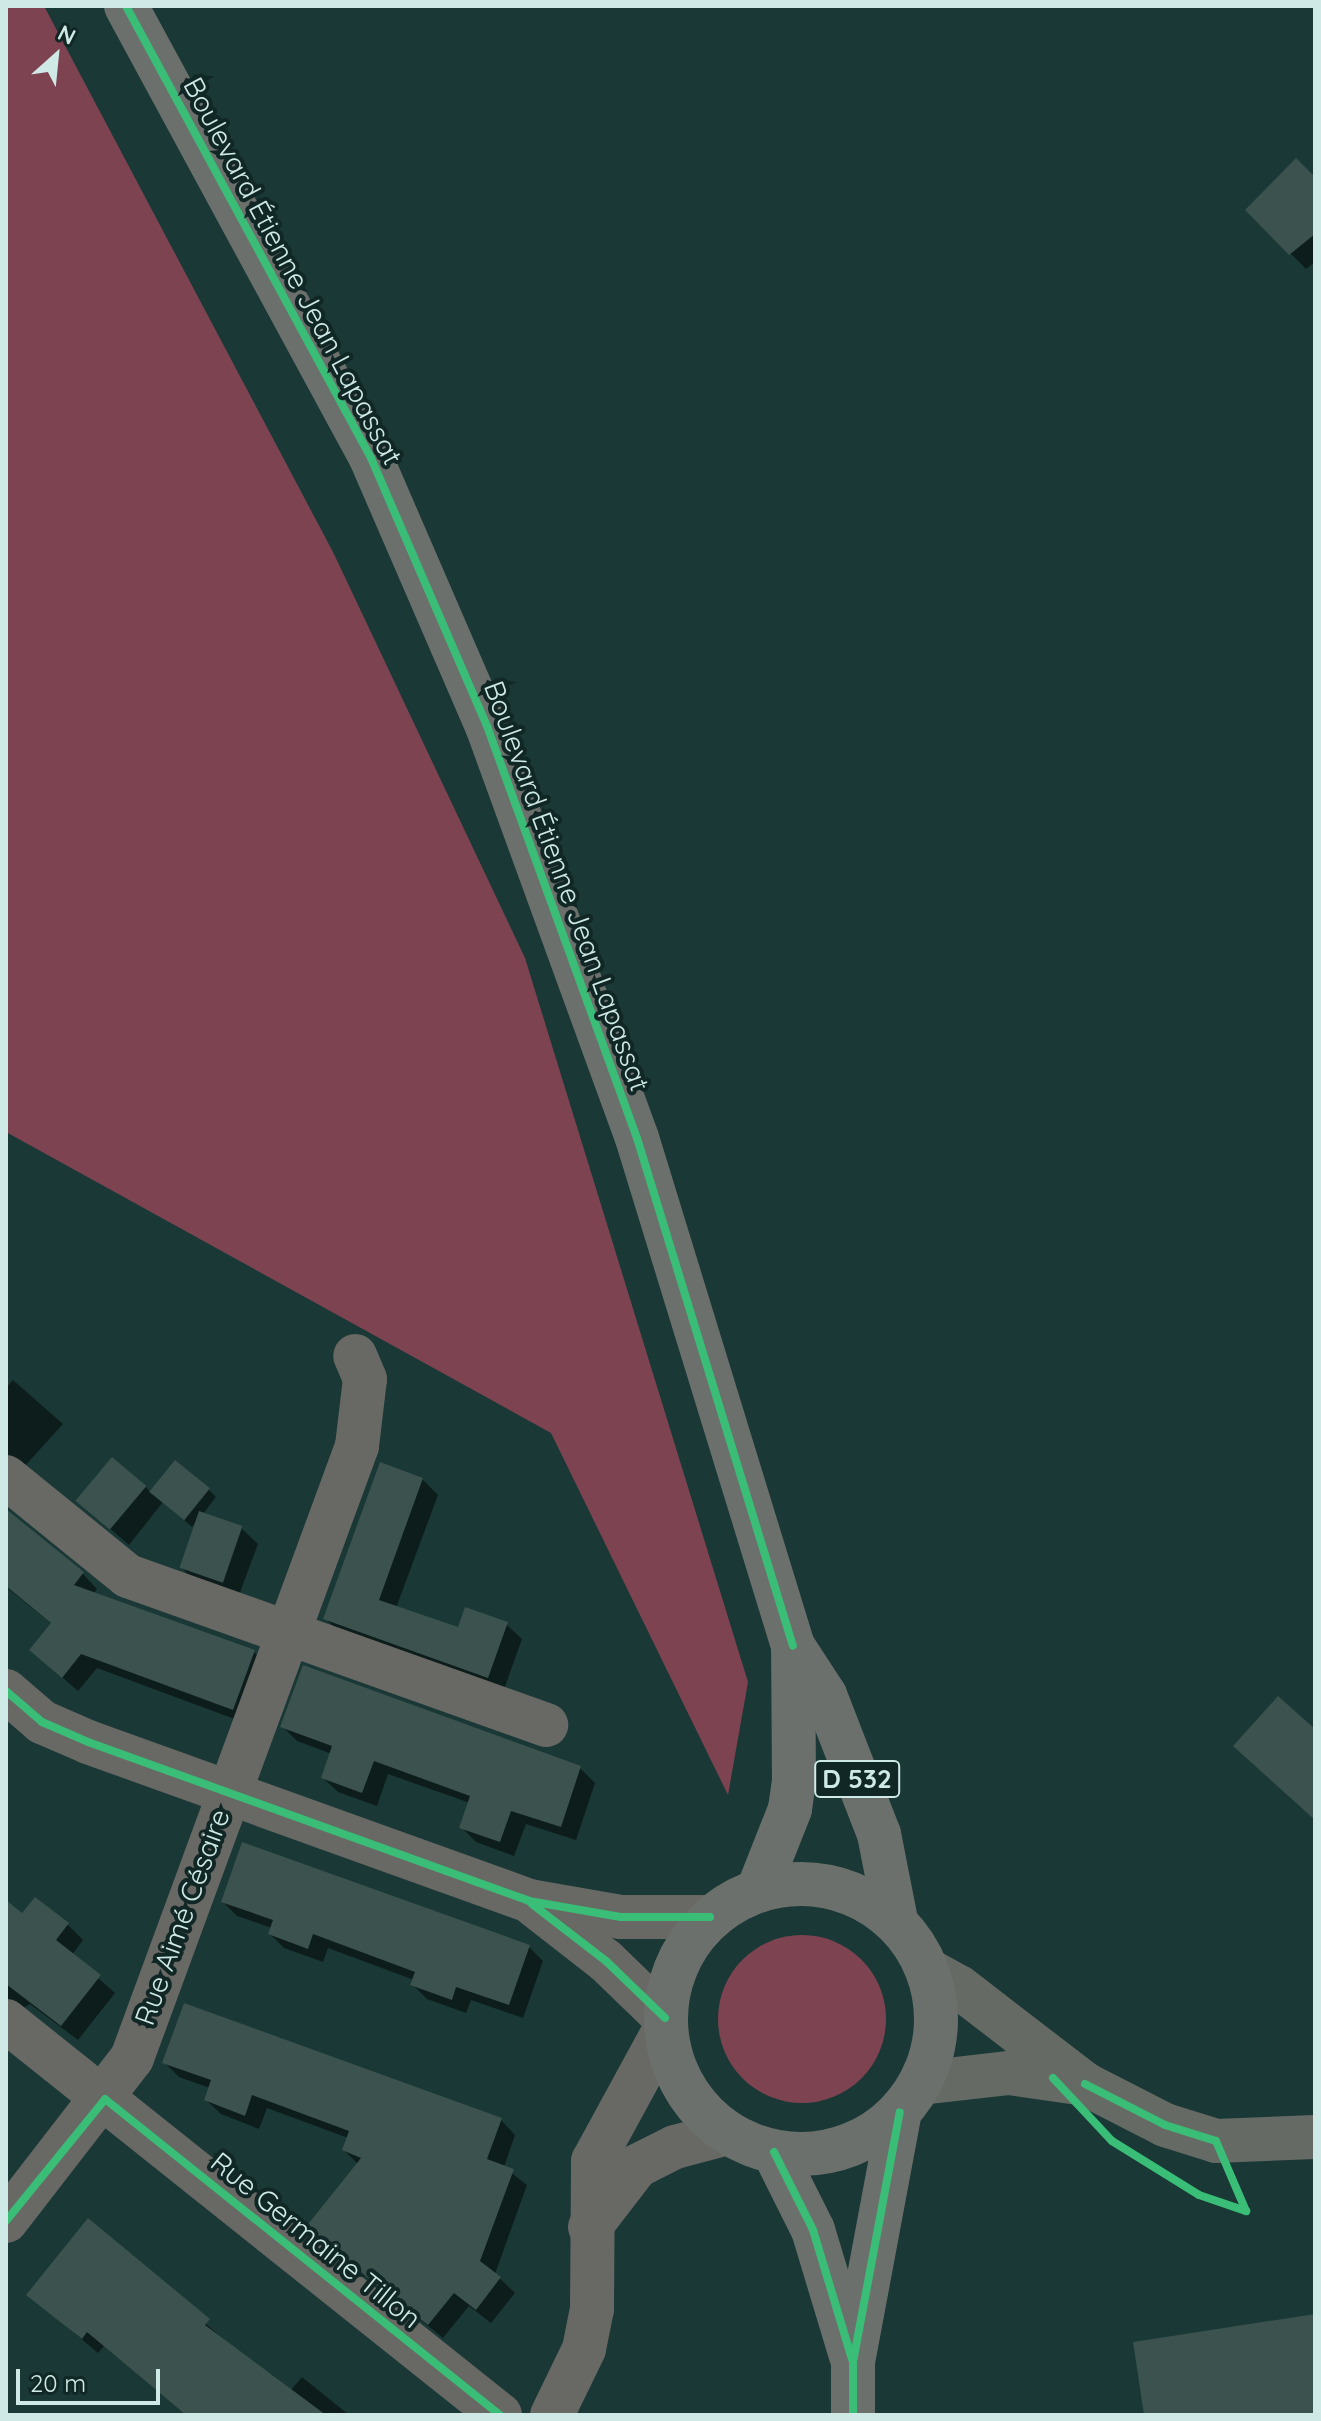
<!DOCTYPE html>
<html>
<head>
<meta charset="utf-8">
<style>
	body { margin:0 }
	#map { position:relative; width:1321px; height:2421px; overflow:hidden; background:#193836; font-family:Quicksand,sans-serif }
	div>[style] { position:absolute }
	.green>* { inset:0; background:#7e4351 }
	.round { border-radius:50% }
	.shadow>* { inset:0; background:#0007 }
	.building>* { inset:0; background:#3b524e; transform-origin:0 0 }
	.street>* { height:44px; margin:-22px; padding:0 22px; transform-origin:22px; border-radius:22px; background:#686864 }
	.secondary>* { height:44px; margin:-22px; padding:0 22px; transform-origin:22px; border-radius:22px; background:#666a65 }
	.primary>* { height:44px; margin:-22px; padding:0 22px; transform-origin:22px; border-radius:22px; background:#6c706c }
	.primary>.ring { margin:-22px; padding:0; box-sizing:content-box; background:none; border:44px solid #6c706c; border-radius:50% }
	.cycleway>* { height:8px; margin:-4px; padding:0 4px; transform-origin:4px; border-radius:4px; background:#3abd76 }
	span { translate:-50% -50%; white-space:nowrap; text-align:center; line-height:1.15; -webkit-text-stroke:8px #112725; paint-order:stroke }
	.shield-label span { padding:2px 6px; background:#112725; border:2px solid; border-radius:6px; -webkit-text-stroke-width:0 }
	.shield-label { font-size:26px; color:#cfeae6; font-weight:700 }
	.street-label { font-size:28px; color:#cfeae6 }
	.frame { position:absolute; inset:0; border:8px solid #cfeae6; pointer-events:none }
	.north { position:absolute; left:16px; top:16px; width:80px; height:80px; -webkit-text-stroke:6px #112725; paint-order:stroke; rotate:27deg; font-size:22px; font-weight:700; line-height:32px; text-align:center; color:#cfeae6 }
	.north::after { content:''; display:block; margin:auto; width:28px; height:36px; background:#cfeae6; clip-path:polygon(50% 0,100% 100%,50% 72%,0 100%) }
	.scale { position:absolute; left:16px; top:2369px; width:144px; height:36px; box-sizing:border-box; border:4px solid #cfeae6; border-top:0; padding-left:10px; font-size:24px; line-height:28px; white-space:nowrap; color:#cfeae6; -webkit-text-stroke:6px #112725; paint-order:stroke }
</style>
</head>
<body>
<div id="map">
	<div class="green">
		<div style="clip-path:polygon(6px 6px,44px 6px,333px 552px,525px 958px,748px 1682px,728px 1795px,551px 1433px,6px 1132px)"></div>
		<div class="round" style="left:718px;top:1935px;width:168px;height:168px"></div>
	</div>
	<div class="shadow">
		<div style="clip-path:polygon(1315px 180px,1315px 262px,1306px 269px,1247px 210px)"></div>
		<div style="clip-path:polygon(13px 1380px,63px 1424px,23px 1468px,6px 1454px,6px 1388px)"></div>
		<div style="clip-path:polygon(422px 1479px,438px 1495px,396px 1608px,459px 1629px,506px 1624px,522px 1639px,503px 1692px,341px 1634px,326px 1619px)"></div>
		<div style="clip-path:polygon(146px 1487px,151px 1493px,208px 1489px,216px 1497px,203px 1514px,241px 1528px,258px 1544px,238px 1598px,197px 1584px,181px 1567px,197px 1520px,192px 1527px,163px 1502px,129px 1545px,78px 1501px)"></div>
		<div style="clip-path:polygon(6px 1527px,83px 1574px,97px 1589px,93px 1594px,254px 1652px,269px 1667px,248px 1724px,97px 1668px,78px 1691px,31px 1650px,52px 1624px,6px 1587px)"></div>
		<div style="clip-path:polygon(283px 1727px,580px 1768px,595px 1783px,576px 1840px,526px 1824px,514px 1856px,476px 1842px,461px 1827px,470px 1803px,388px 1774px,377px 1806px,338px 1792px,323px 1778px,332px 1754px,297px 1741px)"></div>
		<div style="clip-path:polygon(223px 1902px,529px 1947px,543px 1961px,523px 2018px,471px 2000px,466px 2013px,427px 1999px,413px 1985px,414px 1980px,328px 1948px,323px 1962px,284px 1948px,270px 1934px,272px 1928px,237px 1916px)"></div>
		<div style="clip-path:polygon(6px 1903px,22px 1916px,67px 1924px,83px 1940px,72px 1955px,115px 1993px,78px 2040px,30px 2004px,6px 2018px)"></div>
		<div style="clip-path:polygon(164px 2062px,501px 2120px,515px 2135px,504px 2167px,527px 2185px,495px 2274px,515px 2293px,491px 2323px,469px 2306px,443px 2338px,308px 2228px,358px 2164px,344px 2150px,348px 2138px,267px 2108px,259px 2129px,221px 2114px,206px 2100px,210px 2088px,179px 2077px)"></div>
		<div style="clip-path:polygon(88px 2221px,267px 2377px,270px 2373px,291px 2390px,302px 2377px,349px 2415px,215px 2415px,179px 2409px,104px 2346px,98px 2353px,29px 2295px)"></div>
	</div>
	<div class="building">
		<div style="clip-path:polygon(1296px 158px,1315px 177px,1315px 234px,1289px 255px,1245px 210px)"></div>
		<div style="left:112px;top:1457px;width:45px;height:57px;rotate:40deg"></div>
		<div style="left:175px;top:1460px;width:45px;height:41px;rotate:39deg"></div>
		<div style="clip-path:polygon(380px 1462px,423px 1478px,379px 1600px,458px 1627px,465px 1607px,508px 1622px,488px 1678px,323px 1619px)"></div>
		<div style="clip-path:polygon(6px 1509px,84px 1572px,74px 1585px,255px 1650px,233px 1710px,81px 1654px,62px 1678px,29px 1650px,51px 1623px,6px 1586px)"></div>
		<div style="left:199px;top:1511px;width:46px;height:60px;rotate:19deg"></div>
		<div style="clip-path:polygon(303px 1665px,581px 1766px,561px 1827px,511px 1811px,500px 1842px,459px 1828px,470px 1796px,374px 1761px,362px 1793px,321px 1778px,332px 1746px,280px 1727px)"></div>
		<div style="clip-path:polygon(1278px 1696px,1315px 1729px,1315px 1820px,1233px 1746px)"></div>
		<div style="clip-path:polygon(242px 1842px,530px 1945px,509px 2005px,456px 1987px,452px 2000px,410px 1985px,415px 1972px,313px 1934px,308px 1949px,268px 1934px,273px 1920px,221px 1902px)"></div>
		<div style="clip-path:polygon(35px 1897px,69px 1923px,56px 1940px,101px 1975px,61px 2026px,6px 1984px,6px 1900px,22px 1913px)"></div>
		<div style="clip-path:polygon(184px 2003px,502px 2118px,487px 2159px,514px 2169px,480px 2261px,501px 2277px,476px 2310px,454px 2293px,428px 2325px,305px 2228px,361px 2158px,342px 2150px,349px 2131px,252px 2095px,245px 2116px,204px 2100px,211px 2080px,162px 2063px)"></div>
		<div style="clip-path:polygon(88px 2218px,210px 2319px,205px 2325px,326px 2415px,186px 2415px,87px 2332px,82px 2339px,26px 2295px)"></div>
		<div style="clip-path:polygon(1315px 2314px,1315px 2415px,1144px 2415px,1133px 2342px)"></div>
	</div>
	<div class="street">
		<div style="left:6px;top:1477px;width:157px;rotate:39.1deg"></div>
		<div style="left:128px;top:1576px;width:444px;rotate:19.6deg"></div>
		<div style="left:6px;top:1691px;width:48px;rotate:40.7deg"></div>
		<div style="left:42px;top:1722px;width:50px;rotate:23.5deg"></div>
		<div style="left:88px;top:1742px;width:469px;rotate:19.8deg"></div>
		<div style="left:529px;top:1901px;width:93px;rotate:9.9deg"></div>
		<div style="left:621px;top:1917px;width:89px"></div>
		<div style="left:534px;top:1905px;width:91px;rotate:37.9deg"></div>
		<div style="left:606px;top:1961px;width:82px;rotate:44deg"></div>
		<div style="left:6px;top:2021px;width:632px;rotate:38.57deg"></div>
		<div style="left:6px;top:2221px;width:206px;rotate:-52.3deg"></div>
		<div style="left:132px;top:2058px;width:652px;rotate:-69.81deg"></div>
		<div style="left:357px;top:1446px;width:67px;rotate:-83.2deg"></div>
		<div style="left:365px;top:1379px;width:25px;rotate:-113deg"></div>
		<div style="left:590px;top:2227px;width:77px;rotate:-52.4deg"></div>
		<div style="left:637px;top:2166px;width:42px;rotate:-26.6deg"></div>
		<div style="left:675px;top:2147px;width:55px;rotate:-14.8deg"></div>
		<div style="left:552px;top:2415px;width:73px;rotate:-64.1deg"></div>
		<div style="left:584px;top:2349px;width:41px;rotate:-78.7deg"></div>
		<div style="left:592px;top:2309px;width:148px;rotate:-89.6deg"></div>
		<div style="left:593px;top:2161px;width:150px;rotate:-61.4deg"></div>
	</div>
	<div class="secondary">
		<div style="left:928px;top:1970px;width:35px;rotate:29deg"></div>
		<div style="left:959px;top:1987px;width:159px;rotate:37.6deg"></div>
		<div style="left:1085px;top:2084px;width:90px;rotate:27.1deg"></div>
		<div style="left:1165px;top:2125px;width:53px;rotate:17.4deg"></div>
		<div style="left:1216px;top:2141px;width:99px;rotate:-2.3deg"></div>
		<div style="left:921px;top:2083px;width:89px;rotate:-6.5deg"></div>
		<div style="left:1009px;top:2073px;width:77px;rotate:8.2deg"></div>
	</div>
	<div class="primary">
		<div style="left:126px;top:6px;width:514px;rotate:61.54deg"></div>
		<div style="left:371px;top:458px;width:292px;rotate:66.6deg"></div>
		<div style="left:487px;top:726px;width:438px;rotate:70deg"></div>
		<div style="left:637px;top:1138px;width:531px;rotate:72.93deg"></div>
		<div style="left:793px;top:1646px;width:59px;rotate:56.9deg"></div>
		<div style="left:825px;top:1695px;width:149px;rotate:68.8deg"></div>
		<div style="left:879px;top:1834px;width:89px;rotate:78.9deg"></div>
		<div class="ring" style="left:666px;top:1884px;width:226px;height:226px"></div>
		<div style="left:758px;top:1890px;width:87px;rotate:-68.4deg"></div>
		<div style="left:790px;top:1809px;width:27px;rotate:-82deg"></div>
		<div style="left:794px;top:1782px;width:136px;rotate:-90.4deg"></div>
		<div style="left:774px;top:2152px;width:87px;rotate:63.4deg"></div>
		<div style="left:813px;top:2230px;width:132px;rotate:73.2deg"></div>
		<div style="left:853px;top:2415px;width:53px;rotate:-90deg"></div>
		<div style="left:853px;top:2362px;width:254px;rotate:-79.4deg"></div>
	</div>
	<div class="cycleway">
		<div style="left:126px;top:6px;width:514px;rotate:61.54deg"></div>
		<div style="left:371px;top:458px;width:292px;rotate:66.6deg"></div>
		<div style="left:487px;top:726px;width:438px;rotate:70deg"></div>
		<div style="left:637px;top:1138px;width:531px;rotate:72.93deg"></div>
		<div style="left:6px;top:1691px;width:48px;rotate:40.7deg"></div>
		<div style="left:42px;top:1722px;width:50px;rotate:23.5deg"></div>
		<div style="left:88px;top:1742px;width:469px;rotate:19.8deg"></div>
		<div style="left:529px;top:1901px;width:93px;rotate:9.9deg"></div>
		<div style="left:621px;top:1917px;width:89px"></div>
		<div style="left:532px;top:1904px;width:93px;rotate:37.6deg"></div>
		<div style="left:606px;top:1961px;width:82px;rotate:44deg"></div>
		<div style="left:1053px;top:2078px;width:86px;rotate:46.9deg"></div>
		<div style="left:1112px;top:2141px;width:102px;rotate:31.8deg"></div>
		<div style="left:1199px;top:2195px;width:50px;rotate:18.8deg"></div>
		<div style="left:1085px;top:2084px;width:90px;rotate:27.1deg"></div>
		<div style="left:1165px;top:2125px;width:53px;rotate:17.4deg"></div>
		<div style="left:1216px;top:2141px;width:76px;rotate:66.8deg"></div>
		<div style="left:774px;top:2152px;width:87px;rotate:63.4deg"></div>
		<div style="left:813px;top:2230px;width:135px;rotate:73.2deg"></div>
		<div style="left:6px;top:2221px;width:157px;rotate:-50.9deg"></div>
		<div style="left:105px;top:2099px;width:506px;rotate:38.66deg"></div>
		<div style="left:853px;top:2415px;width:53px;rotate:-90deg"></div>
		<div style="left:853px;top:2362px;width:254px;rotate:-79.4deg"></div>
	</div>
	<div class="shield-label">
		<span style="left:857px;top:1779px">D 532</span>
	</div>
	<div class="street-label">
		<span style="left:293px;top:271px;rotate:62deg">Boulevard Étienne Jean Lapassat</span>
		<span style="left:567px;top:886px;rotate:70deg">Boulevard Étienne Jean Lapassat</span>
		<span style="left:182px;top:1917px;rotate:-70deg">Rue Aimé Césaire</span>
		<span style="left:316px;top:2240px;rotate:39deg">Rue Germaine Tillon</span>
	</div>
	<div class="frame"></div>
	<div class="north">N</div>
	<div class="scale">20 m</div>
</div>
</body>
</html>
